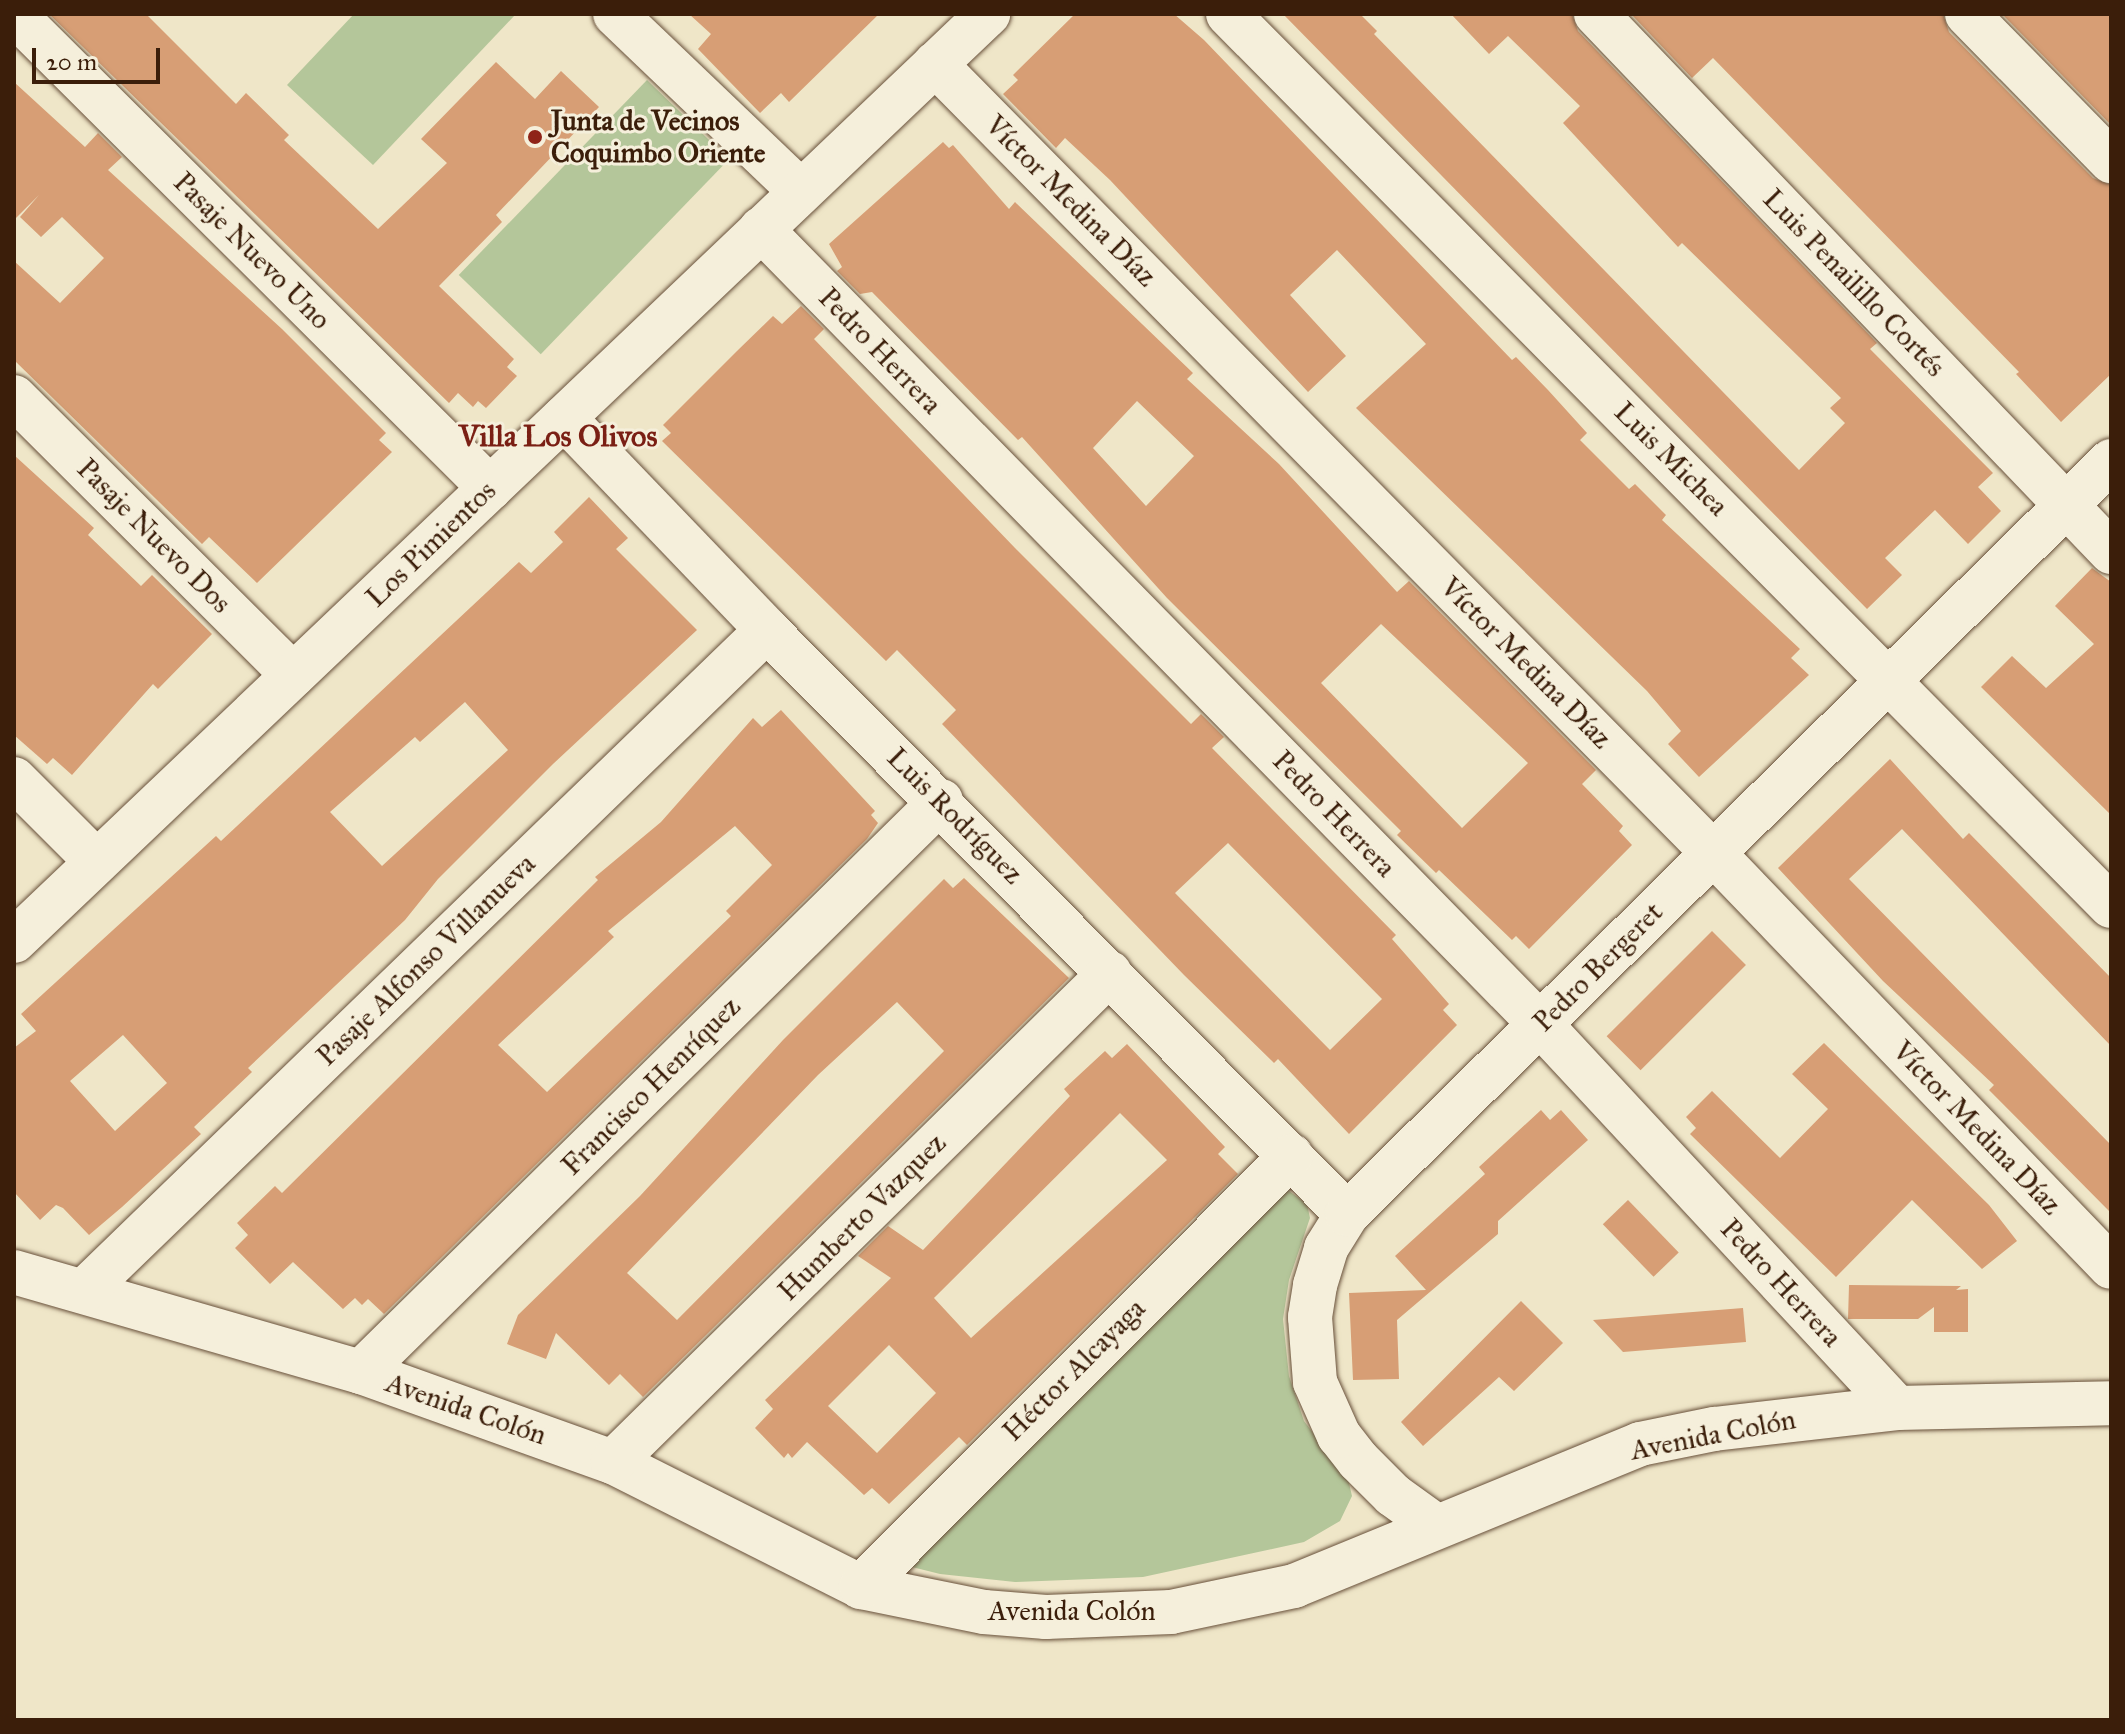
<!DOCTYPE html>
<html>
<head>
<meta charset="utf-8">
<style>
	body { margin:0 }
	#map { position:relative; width:2125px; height:1734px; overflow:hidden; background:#efe6c8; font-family:"IM FELL Great Primer",serif }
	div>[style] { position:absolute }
	.green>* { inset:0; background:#b4c69a; transform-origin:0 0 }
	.building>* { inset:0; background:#d79e75; transform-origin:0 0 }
	.roads { filter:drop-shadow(0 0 2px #68503a) drop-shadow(0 0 2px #68503a) }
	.minor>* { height:44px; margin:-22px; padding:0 22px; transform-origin:22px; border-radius:22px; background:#f5efdb }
	.dots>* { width:22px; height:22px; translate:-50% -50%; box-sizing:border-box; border:4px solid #f5efdb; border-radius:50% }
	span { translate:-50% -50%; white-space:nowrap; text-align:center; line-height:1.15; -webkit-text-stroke:6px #f5efdb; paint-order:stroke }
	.poi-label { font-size:28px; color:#3b1e0a; font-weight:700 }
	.left { translate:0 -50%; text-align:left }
	.street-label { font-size:28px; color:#3b1e0a }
	.neighbourhood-label { font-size:30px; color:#7a1f14; font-weight:700 }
	.frame { position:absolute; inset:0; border:16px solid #3b1e0a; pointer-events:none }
	.scale { position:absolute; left:32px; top:48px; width:128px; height:36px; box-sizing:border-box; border:4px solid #3b1e0a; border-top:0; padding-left:10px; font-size:24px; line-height:28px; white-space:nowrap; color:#3b1e0a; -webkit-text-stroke:6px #f5efdb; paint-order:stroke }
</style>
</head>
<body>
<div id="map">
	<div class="green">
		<div style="clip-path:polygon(354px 14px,514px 14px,515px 15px,373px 165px,287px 85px)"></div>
		<div style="left:647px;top:80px;width:114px;height:271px;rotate:44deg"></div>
		<div style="clip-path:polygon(1289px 1191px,1307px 1204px,1310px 1218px,1289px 1280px,1283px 1319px,1289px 1376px,1304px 1421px,1348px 1479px,1352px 1496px,1340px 1521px,1304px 1542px,1143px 1577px,1015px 1582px,940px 1574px,900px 1564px,1271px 1194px)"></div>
	</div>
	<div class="building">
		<div style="clip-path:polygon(49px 14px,146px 14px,236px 104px,246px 93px,289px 135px,284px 140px,378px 229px,447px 163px,421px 139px,496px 62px,535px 99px,561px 71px,599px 107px,496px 215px,502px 222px,439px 286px,514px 359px,507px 367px,517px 376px,486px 408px,478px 401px,473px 407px,458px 393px,449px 403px)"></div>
		<div style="clip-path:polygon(689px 14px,879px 14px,789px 102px,781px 93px,760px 113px,698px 49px,711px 34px)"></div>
		<div style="clip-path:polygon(1075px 14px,1174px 14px,1204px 40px,1512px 360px,1516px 357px,1548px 390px,1587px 433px,1580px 440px,1629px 489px,1635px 484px,1666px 515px,1662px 520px,1800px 649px,1791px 658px,1809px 675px,1699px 777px,1668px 744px,1681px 731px,1647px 691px,1356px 408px,1426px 344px,1337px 250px,1290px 295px,1346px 356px,1308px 392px,1110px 180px,1065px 138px,1056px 148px,1003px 94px,1018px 80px,1013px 75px)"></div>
		<div style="clip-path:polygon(1283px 14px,1360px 14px,1377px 31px,1374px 34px,1799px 470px,1845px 423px,1830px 408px,1841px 398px,1682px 243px,1678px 247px,1563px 123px,1580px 106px,1508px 36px,1489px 54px,1451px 14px,1572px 14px,1578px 31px,1877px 343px,1870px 349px,1993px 473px,1978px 487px,2001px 511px,1968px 544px,1935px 510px,1885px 558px,1902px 575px,1867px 609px)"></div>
		<div style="clip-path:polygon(1631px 14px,1943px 14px,1949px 32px,2093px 178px,2111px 185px,2111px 374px,2061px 422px,2016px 374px,2019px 372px,1713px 58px,1692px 78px)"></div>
		<div style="clip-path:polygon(2002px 14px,2111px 14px,2111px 125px)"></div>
		<div style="clip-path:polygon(14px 82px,85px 147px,98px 133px,122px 157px,108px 170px,282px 329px,386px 433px,379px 440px,392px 452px,257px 583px,209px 537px,202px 544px,14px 360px,14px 261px,60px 303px,104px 258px,62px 217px,41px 237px,20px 217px,39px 195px,14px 220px)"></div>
		<div style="clip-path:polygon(evenodd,943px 142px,949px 148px,953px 145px,1009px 209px,1015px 202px,1193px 373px,1187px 379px,1279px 464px,1397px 592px,1409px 581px,1596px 770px,1582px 784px,1623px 826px,1619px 831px,1632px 845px,1529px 949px,1516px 936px,1512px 940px,1439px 870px,1436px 873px,1397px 835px,1401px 831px,1167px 598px,1022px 437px,1018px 440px,872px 292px,860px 294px,837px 271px,842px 267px,829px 244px,943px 142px,1137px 401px,1194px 456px,1146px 506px,1093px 448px,1137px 401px,943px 142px,1381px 624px,1528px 763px,1462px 828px,1321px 683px,1381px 624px)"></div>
		<div style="clip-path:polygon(evenodd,801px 306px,824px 329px,814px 339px,1015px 548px,1191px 724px,1201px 714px,1224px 737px,1212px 748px,1396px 935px,1392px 939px,1449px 1004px,1443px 1010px,1457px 1025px,1349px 1134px,1278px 1059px,1274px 1063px,1184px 975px,942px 724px,956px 710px,897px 650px,886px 661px,662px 441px,671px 433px,663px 425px,737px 351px,773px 316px,782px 324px,801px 306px,1228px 843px,1382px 999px,1330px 1050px,1175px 893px,1228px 843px)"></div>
		<div style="clip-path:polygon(14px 455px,94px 528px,88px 535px,141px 586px,152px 575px,212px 634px,158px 689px,153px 684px,72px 775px,53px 758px,47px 764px,14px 735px)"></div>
		<div style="clip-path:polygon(evenodd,589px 497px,628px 538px,616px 549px,697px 630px,553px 764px,438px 879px,405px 920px,248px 1068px,252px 1072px,194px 1127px,201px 1134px,122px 1207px,89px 1235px,63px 1208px,56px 1205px,40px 1220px,14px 1192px,14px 1048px,36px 1031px,21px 1014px,216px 836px,221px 841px,519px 562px,531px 573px,563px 542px,554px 532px,589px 497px,465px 702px,508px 750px,382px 866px,330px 812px,415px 737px,420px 742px,465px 702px,589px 497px,123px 1035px,167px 1083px,115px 1131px,70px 1081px,123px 1035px)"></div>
		<div style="clip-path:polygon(2092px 568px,2111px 582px,2111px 815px,1981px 687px,2012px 656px,2046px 688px,2094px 644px,2055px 606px)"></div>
		<div style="clip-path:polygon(evenodd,781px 710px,875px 811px,871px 815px,878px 823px,867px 839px,384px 1314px,368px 1299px,362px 1305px,355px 1298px,343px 1309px,293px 1262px,270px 1284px,235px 1248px,248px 1235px,237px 1223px,275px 1186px,282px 1193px,598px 880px,595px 877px,661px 822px,753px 718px,762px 727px,781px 710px,735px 826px,772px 865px,726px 911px,731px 916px,547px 1092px,498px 1045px,614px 937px,608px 931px,735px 826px)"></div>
		<div style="clip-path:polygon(1890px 759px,1963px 839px,1969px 833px,2111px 978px,2111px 1046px,1902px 829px,1849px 879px,2111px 1145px,2111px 1213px,1989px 1090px,1994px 1085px,1883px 981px,1778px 868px)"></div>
		<div style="clip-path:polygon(evenodd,964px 878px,1069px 978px,643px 1397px,620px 1374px,609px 1385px,556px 1333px,546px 1359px,507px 1344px,518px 1315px,640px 1196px,783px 1040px,944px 879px,953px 888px,964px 878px,897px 1002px,944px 1051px,677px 1320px,627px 1273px,818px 1075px,897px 1002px)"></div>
		<div style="left:1712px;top:931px;width:48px;height:149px;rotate:45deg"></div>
		<div style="clip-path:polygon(1824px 1043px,1989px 1205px,2017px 1241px,1982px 1269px,1912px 1200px,1836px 1277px,1690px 1134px,1696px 1128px,1686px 1117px,1712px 1091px,1780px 1158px,1828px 1109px,1792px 1074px)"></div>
		<div style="clip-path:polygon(evenodd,1127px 1044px,1225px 1147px,1218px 1154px,1238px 1174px,967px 1445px,959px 1437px,889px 1504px,872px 1488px,864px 1495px,807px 1442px,792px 1458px,788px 1453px,784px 1458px,755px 1428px,773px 1409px,765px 1400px,891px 1278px,858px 1256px,888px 1226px,923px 1250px,1070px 1096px,1064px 1089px,1105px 1051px,1112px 1058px,1127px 1044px,1120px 1113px,1167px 1160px,971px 1338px,934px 1298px,1120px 1113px,1127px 1044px,889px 1345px,936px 1393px,877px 1453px,828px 1406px,889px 1345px)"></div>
		<div style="clip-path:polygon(1541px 1110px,1550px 1120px,1561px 1110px,1588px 1140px,1498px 1221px,1498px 1234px,1397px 1320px,1399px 1379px,1353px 1380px,1349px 1293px,1426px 1290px,1395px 1256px,1485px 1174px,1479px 1167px)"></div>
		<div style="left:1628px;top:1200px;width:73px;height:35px;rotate:46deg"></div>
		<div style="clip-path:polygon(1849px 1285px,1961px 1286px,1956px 1290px,1968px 1289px,1968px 1332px,1934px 1332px,1934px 1307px,1918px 1319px,1848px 1319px)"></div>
		<div style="clip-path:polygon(1521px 1301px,1563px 1343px,1514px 1391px,1499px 1377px,1423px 1446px,1401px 1422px)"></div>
		<div style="clip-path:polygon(1743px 1308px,1746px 1342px,1623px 1352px,1593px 1320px)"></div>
	</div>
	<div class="roads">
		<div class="minor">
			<div style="left:14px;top:14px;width:672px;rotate:44.88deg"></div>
			<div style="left:615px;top:14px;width:257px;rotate:43.7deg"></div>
			<div style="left:1228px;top:14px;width:1255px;rotate:45.29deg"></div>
			<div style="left:1596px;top:14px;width:745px;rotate:46.25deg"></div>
			<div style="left:1967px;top:14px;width:206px;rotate:45.6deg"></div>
			<div style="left:935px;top:64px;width:1108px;rotate:45.4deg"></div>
			<div style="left:1713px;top:853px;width:574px;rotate:46.13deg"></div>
			<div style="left:761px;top:229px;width:1113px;rotate:45.58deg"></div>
			<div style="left:1540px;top:1024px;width:524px;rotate:47.09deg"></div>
			<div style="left:14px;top:397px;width:394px;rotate:44.9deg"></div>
			<div style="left:564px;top:418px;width:294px;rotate:46.2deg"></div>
			<div style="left:767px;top:630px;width:823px;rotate:45.2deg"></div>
			<div style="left:14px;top:779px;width:117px;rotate:45deg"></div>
			<div style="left:14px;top:941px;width:1345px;rotate:-43.58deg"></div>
			<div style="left:14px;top:1272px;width:361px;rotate:16.1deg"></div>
			<div style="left:361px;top:1372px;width:268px;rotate:19.7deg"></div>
			<div style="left:613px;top:1462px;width:278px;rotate:26.7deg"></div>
			<div style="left:861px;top:1587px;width:126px;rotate:11.5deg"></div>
			<div style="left:984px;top:1612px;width:62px;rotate:4.6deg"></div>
			<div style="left:1046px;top:1617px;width:125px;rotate:-2.3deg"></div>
			<div style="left:1171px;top:1612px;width:126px;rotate:-11.9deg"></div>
			<div style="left:1294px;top:1586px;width:374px;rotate:-22.3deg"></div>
			<div style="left:1640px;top:1444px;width:76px;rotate:-11.5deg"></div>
			<div style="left:1714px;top:1429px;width:184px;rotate:-6.5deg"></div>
			<div style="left:1897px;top:1408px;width:214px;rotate:-1.3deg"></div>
			<div style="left:85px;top:1290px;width:949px;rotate:-44.06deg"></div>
			<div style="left:361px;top:1372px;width:814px;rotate:-44.55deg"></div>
			<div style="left:613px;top:1462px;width:697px;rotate:-44.54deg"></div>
			<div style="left:1436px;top:1526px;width:53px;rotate:-144.2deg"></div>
			<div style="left:1393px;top:1495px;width:49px;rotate:-135deg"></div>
			<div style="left:1358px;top:1460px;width:31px;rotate:-128deg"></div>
			<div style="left:1339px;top:1436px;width:59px;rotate:-114deg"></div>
			<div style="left:1315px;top:1382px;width:65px;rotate:-94.4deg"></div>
			<div style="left:1310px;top:1317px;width:32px;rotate:-81deg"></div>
			<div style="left:1315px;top:1285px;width:39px;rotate:-73deg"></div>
			<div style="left:1326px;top:1248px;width:40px;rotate:-58deg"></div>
			<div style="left:1347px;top:1214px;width:1073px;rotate:-44.58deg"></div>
			<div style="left:861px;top:1587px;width:609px;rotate:-45.07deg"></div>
		</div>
	</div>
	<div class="dots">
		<div style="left:535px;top:137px;background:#8f2418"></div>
	</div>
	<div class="poi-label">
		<span class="left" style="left:551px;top:137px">Junta de Vecinos<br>Coquimbo Oriente</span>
	</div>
	<div class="street-label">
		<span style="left:1071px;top:201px;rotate:45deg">Víctor Medina Díaz</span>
		<span style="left:252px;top:251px;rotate:45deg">Pasaje Nuevo Uno</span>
		<span style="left:1854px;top:283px;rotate:46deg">Luis Penailillo Cortés</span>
		<span style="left:880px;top:351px;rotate:46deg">Pedro Herrera</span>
		<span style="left:1671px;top:459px;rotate:45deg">Luis Michea</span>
		<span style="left:154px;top:536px;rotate:45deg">Pasaje Nuevo Dos</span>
		<span style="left:431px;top:544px;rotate:-44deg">Los Pimientos</span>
		<span style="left:1526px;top:663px;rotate:45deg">Víctor Medina Díaz</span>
		<span style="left:1334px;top:814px;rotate:46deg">Pedro Herrera</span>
		<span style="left:955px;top:816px;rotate:45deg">Luis Rodríguez</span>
		<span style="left:426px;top:960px;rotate:-44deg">Pasaje Alfonso Villanueva</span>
		<span style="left:1598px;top:967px;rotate:-45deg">Pedro Bergeret</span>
		<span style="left:651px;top:1086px;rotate:-45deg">Francisco Henríquez</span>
		<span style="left:1977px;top:1128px;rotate:46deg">Víctor Medina Díaz</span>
		<span style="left:862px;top:1217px;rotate:-45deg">Humberto Vazquez</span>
		<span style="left:1781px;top:1283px;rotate:47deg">Pedro Herrera</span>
		<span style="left:1074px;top:1370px;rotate:-45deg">Héctor Alcayaga</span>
		<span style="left:466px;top:1409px;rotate:19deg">Avenida Colón</span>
		<span style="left:1713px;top:1435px;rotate:-11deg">Avenida Colón</span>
		<span style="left:1072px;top:1611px">Avenida Colón</span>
	</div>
	<div class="neighbourhood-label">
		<span style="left:558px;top:436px">Villa Los Olivos</span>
	</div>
	<div class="frame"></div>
	<div class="scale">20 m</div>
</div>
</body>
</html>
